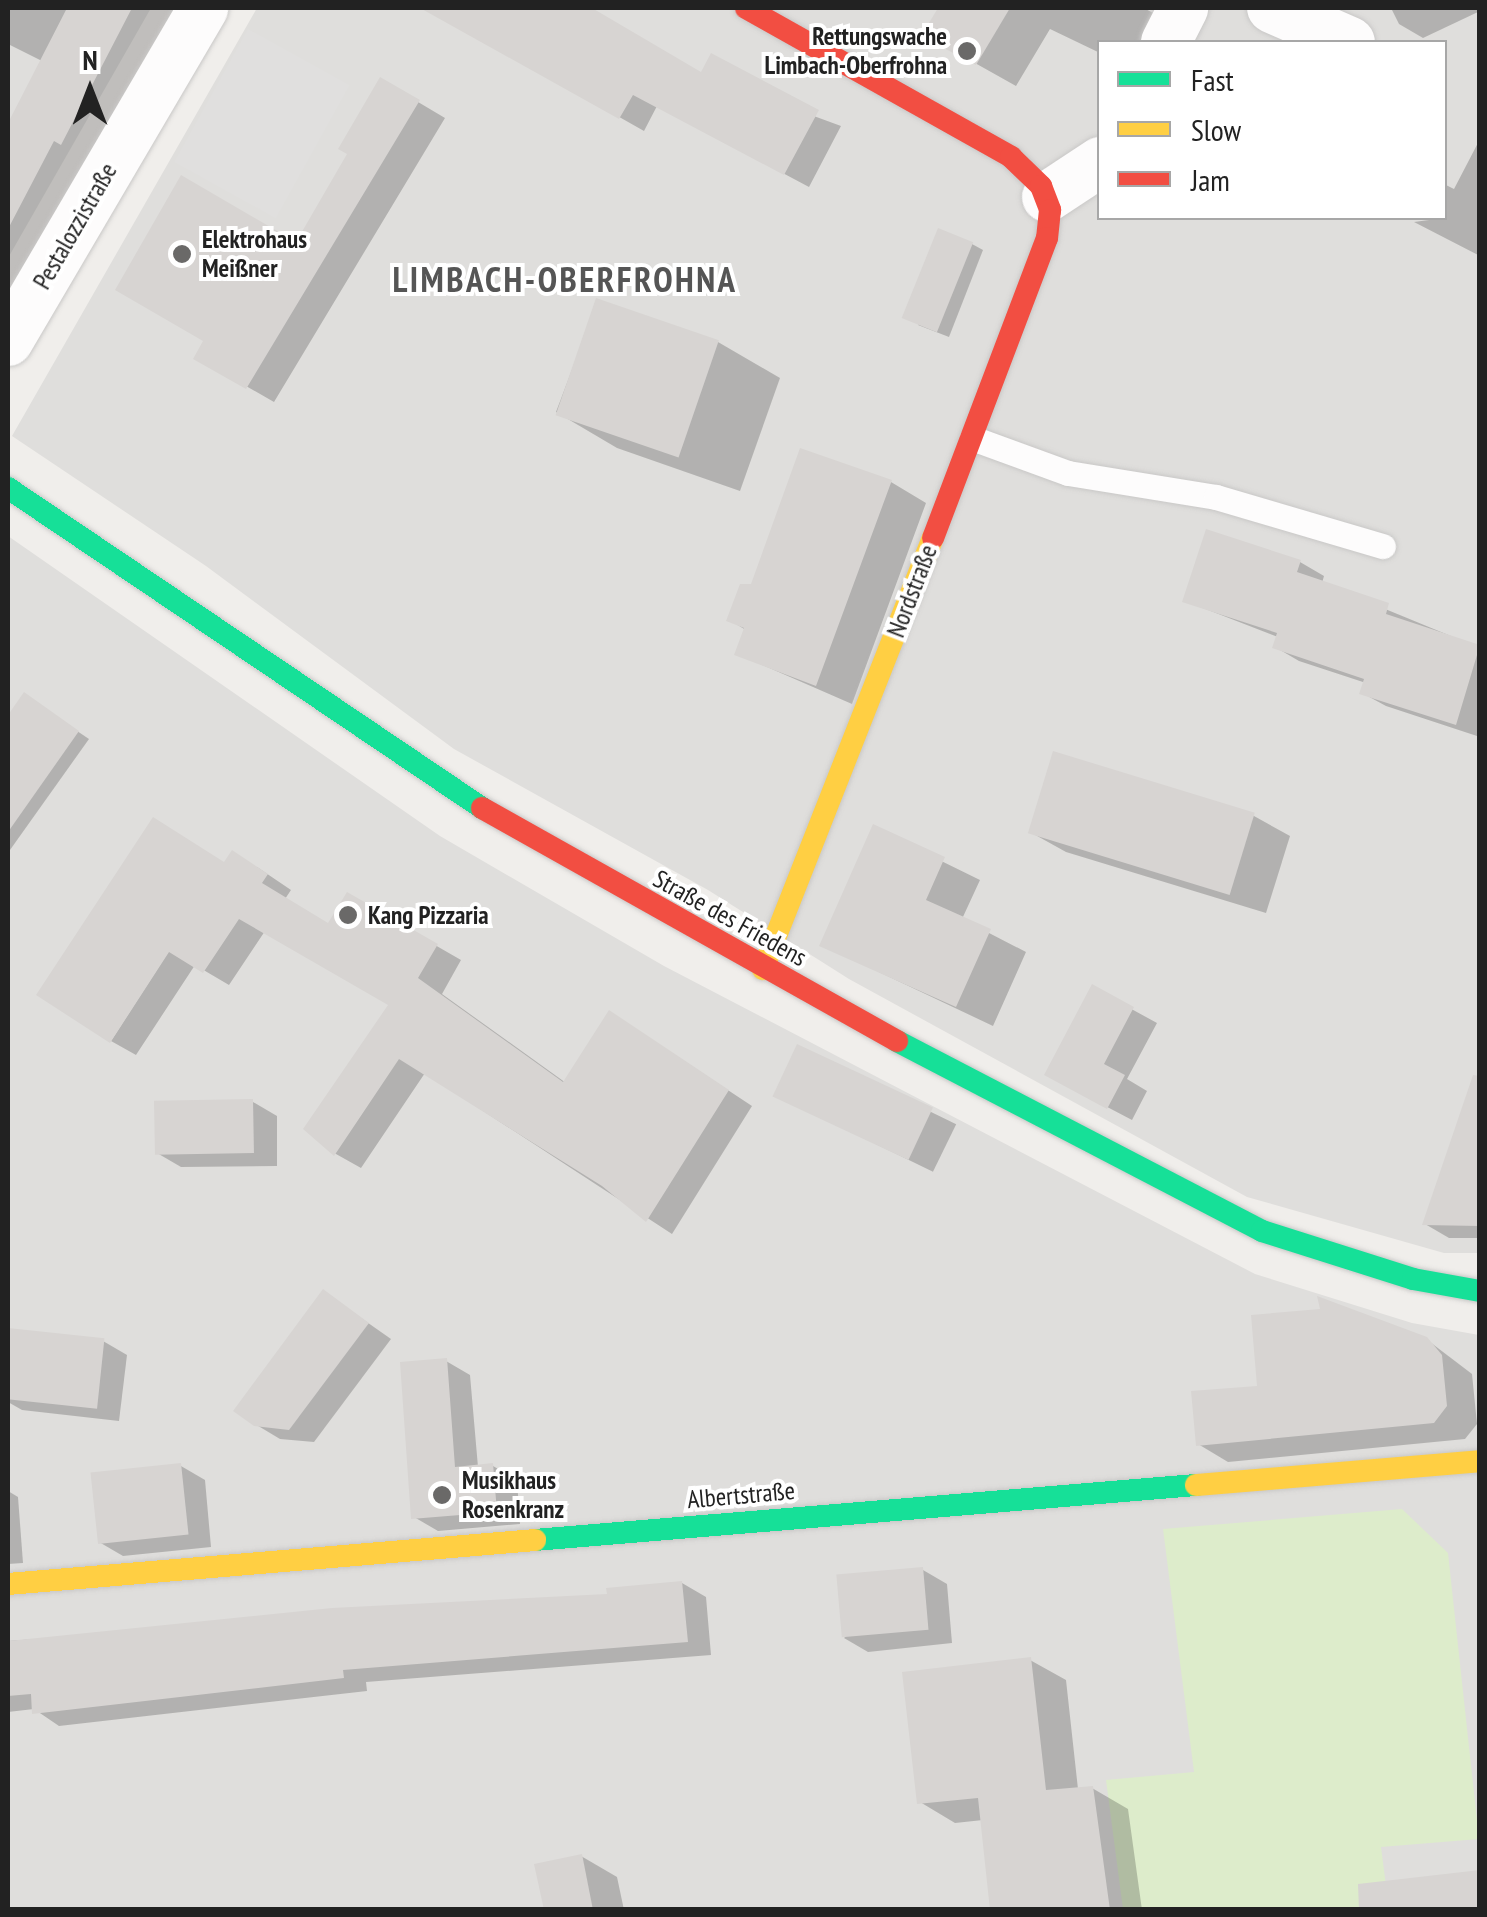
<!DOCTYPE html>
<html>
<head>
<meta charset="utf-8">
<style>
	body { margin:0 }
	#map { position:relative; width:1487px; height:1917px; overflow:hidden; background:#f0eeeb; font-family:"PT Sans Narrow",sans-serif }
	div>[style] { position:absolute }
	.residential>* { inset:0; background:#dfdedc }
	.grass>* { inset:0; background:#ddeccb }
	.parking>* { inset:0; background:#e0dfde; transform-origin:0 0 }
	.shadow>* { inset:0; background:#0003; transform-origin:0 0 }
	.building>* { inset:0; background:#d7d4d2; transform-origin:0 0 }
	.roads { filter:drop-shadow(0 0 2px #c9c8c7) drop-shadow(0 0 2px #c9c8c7) }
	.lane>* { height:25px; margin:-12.5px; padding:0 12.5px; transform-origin:12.5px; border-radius:12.5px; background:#fdfcfc }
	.street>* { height:50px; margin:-25px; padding:0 25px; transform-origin:25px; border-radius:25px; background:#fdfcfc }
	.fast>* { height:22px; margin:-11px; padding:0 11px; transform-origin:11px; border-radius:11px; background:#16e098 }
	.slow>* { height:22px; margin:-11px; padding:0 11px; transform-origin:11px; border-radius:11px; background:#ffcf43 }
	.jam>* { height:22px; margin:-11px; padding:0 11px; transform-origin:11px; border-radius:11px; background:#f24e42 }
	.dots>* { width:28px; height:28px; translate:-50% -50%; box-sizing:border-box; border:5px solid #fff; border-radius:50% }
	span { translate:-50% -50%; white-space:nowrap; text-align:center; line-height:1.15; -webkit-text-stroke:8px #fff; paint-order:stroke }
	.poi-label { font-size:25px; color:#222; font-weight:700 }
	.right { translate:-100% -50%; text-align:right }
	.left { translate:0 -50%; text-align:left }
	.street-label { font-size:25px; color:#222 }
	.district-label { font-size:35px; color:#555; font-weight:700; letter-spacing:2.5px }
	.frame { position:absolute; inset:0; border:10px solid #222; pointer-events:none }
	.legend { position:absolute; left:1097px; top:40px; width:350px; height:180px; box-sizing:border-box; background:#fff; border:2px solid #a7a7a7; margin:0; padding:12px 18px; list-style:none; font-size:30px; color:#222 }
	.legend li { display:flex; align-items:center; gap:20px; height:50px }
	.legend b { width:50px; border:2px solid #a7a7a7 }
	.north { position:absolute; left:40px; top:40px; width:100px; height:100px; -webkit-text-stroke:8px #fff; paint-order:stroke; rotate:0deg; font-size:28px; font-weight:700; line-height:40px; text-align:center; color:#222 }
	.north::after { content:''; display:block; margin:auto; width:35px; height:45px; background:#222; clip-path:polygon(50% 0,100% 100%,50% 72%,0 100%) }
</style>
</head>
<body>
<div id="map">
	<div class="residential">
		<div style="clip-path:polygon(8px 8px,151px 8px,8px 258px)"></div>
		<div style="clip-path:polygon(evenodd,257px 8px,1479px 8px,1479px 1253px,1444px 1253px,1247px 1197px,849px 979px,708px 890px,454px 749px,206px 566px,12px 436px,257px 8px,1100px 42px,1444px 42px,1444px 218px,1100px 218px,1100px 42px)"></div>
		<div style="clip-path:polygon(8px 536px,440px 836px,664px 966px,1255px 1274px,1412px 1323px,1479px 1335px,1479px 1909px,8px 1909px)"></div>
	</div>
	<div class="grass">
		<div style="clip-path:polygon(1402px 1509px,1448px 1553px,1479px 1839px,1381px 1847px,1389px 1909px,1123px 1909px,1106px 1780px,1194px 1772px,1163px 1529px)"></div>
	</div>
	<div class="parking">
		<div style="left:248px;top:29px;width:116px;height:152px;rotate:29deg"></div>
	</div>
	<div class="shadow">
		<div style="clip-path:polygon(8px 8px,176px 8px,8px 312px,8px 129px,42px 61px,8px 44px)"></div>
		<div style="clip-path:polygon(462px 8px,587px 8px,702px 75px,841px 126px,809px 187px,657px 106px,644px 131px,453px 23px)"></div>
		<div style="clip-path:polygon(941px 8px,1144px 8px,1184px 30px,1178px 42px,1100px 42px,1100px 53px,1050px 29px,1016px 86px,925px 35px)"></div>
		<div style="clip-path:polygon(1391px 8px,1476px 8px,1478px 12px,1423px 38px,1399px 24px)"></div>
		<div style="clip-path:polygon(381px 80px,445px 118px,274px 402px,197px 358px,297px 246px,350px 153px)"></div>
		<div style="clip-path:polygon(1480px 139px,1480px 256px,1414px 222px,1444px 218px,1444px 184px,1454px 189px)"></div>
		<div style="clip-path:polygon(972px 244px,983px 250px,949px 337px,918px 325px)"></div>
		<div style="clip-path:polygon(598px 301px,718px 342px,780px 378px,740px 491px,617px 448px,556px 412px)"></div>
		<div style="clip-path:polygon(891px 482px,926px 503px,852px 704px,737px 654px,746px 630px,729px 620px,753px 586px)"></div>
		<div style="clip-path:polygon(1300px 562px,1324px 576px,1322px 583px,1480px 648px,1480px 737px,1386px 706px,1362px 693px,1366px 683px,1299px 661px,1275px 647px,1278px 637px,1185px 601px)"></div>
		<div style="clip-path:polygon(25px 696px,89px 739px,10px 850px,8px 720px)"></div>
		<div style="clip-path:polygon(1254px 816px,1290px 836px,1266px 913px,1066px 852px,1030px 832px)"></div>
		<div style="clip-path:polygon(874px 828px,980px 880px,962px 919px,1026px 952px,993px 1026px,822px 945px)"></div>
		<div style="clip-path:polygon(225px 864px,257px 867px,291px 890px,285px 899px,330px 926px,348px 895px,461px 960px,442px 994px,566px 1083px,634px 1028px,752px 1106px,672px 1234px,425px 1073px,361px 1168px,336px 1154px,307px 1129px,392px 1004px,265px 931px,229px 985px,195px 965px,136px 1055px,111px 1041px)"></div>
		<div style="clip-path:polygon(1093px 988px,1157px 1023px,1127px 1079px,1147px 1091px,1132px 1120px,1071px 1088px)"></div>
		<div style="left:798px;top:1047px;width:176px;height:53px;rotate:26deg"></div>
		<div style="clip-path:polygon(253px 1102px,277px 1116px,277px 1166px,181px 1167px,157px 1153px)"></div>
		<div style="clip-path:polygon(1480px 1147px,1480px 1238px,1449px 1238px,1425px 1224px)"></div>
		<div style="clip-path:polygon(324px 1292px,391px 1339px,314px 1442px,280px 1439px,255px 1424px)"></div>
		<div style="clip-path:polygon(8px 1330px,103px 1341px,127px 1355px,119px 1421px,22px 1410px,8px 1402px)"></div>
		<div style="clip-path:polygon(1426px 1339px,1472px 1374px,1477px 1424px,1465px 1439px,1228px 1462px,1198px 1444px,1259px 1388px)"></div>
		<div style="clip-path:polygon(446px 1361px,470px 1375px,478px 1467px,493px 1466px,517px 1480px,520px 1524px,438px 1531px,414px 1517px)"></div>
		<div style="clip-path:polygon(181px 1466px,205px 1480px,211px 1547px,123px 1556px,99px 1542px)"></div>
		<div style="clip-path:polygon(8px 1491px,18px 1497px,23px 1563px,8px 1564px)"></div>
		<div style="clip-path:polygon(923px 1570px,947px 1584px,952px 1643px,868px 1652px,844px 1638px)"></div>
		<div style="clip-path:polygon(682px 1583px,706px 1597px,711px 1655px,366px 1682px,367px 1691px,59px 1726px,34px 1709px,8px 1712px,8px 1641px,610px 1597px)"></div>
		<div style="clip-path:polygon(1030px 1660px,1066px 1680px,1078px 1789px,1092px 1788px,1128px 1809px,1142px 1910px,992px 1910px,983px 1820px,955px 1823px,920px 1802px)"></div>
		<div style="clip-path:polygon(581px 1856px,617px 1877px,624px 1910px,547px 1910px)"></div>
	</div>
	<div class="building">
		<div style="clip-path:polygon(67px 8px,132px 8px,61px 145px,54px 141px,8px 229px,8px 123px)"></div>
		<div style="clip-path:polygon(420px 8px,592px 8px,701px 72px,711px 53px,819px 110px,784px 175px,633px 95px,619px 119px)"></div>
		<div style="clip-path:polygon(938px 8px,1010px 8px,976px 65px,921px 36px)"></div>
		<div style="clip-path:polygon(380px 77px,420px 100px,246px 389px,193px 359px,203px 341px,115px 290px,181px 175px,296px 242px,347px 154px,338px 149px)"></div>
		<div style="left:938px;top:228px;width:38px;height:97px;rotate:22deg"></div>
		<div style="left:596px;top:298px;width:130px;height:124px;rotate:19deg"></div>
		<div style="clip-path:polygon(800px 448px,892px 480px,816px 686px,734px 655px,744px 628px,726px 621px,740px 584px,751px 584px)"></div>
		<div style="clip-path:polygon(1206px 529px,1301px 560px,1297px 572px,1389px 603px,1386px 614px,1480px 645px,1456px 725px,1359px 694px,1364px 679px,1272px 648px,1277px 633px,1182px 602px)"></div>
		<div style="clip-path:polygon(24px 692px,79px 731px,8px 832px,8px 715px)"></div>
		<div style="left:1053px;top:751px;width:211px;height:86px;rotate:17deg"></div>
		<div style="clip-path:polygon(153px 817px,224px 862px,232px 850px,268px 874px,262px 883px,328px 923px,347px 892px,438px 944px,418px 978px,563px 1082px,609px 1010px,729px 1090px,646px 1222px,602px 1186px,399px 1059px,334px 1156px,303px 1129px,388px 1005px,239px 919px,203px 973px,169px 952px,110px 1043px,36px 995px)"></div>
		<div style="clip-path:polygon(873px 824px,945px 857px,926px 900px,991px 929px,956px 1007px,819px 946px)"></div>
		<div style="clip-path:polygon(1092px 984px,1134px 1007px,1104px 1064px,1125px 1075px,1107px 1109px,1044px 1075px)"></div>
		<div style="left:797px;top:1044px;width:150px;height:58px;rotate:25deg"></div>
		<div style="clip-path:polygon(1473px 1075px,1480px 1076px,1480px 1226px,1422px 1225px)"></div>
		<div style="left:253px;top:1099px;width:54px;height:99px;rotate:89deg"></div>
		<div style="clip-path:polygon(323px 1289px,369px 1323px,289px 1430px,254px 1426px,233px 1411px)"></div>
		<div style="clip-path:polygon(1317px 1296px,1427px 1337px,1442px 1355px,1447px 1406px,1434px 1423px,1196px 1446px,1191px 1391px,1257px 1386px,1251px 1315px,1320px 1309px)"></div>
		<div style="left:8px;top:1328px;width:97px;height:71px;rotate:6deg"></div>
		<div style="clip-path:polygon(447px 1358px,455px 1467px,493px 1463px,497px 1512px,411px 1519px,400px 1362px)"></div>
		<div style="left:181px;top:1463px;width:72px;height:91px;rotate:84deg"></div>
		<div style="left:923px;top:1567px;width:63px;height:87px;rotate:85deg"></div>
		<div style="clip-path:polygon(682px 1581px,688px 1642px,343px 1670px,344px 1678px,32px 1714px,31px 1694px,8px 1696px,8px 1641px,332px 1608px,607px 1594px,606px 1588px)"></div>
		<div style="clip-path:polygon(1031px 1657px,1046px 1790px,1093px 1786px,1110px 1910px,990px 1910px,978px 1798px,917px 1804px,902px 1672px)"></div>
		<div style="clip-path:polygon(582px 1854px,593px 1910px,544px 1910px,534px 1864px)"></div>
		<div style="clip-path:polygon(1480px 1870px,1480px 1910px,1359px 1910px,1358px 1884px)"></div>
	</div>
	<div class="roads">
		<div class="lane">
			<div style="left:972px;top:438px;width:102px;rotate:20deg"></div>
			<div style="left:1068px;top:473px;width:150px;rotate:9.2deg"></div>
			<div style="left:1216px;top:497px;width:174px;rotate:16.4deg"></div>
		</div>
		<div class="street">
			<div style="left:1272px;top:8px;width:85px;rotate:23.6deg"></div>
			<div style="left:1166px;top:42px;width:38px;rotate:-63deg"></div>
			<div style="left:1047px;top:197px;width:64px;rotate:-33.4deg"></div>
			<div style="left:8px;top:341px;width:386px;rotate:-59.6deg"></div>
		</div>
		<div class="fast">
			<div style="left:8px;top:488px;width:572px;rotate:34.02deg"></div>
			<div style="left:897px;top:1041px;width:411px;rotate:27.5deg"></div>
			<div style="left:1262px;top:1231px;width:158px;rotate:17.6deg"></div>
			<div style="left:1413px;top:1279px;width:68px;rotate:10.2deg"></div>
			<div style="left:535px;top:1540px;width:663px;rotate:-4.76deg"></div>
		</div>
		<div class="slow">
			<div style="left:763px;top:969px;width:463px;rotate:-68.5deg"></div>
			<div style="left:1196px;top:1485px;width:285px;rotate:-4.8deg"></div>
			<div style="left:8px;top:1584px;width:529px;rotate:-4.77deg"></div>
		</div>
		<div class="jam">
			<div style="left:746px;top:8px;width:304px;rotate:29.3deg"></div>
			<div style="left:1011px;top:157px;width:42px;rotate:44deg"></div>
			<div style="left:1041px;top:186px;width:26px;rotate:69deg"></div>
			<div style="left:1050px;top:210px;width:28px;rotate:96deg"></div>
			<div style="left:1047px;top:238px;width:321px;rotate:110.8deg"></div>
			<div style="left:482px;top:808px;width:476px;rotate:29.3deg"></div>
		</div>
	</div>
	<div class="dots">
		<div style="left:967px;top:51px;background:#6a6968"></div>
		<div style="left:182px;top:254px;background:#6a6968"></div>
		<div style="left:348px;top:915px;background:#6a6968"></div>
		<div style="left:442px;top:1495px;background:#6a6968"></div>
	</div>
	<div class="poi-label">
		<span class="right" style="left:947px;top:51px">Rettungswache<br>Limbach-Oberfrohna</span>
		<span class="left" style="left:202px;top:254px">Elektrohaus<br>Meißner</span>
		<span class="left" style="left:368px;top:915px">Kang Pizzaria</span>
		<span class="left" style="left:462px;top:1495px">Musikhaus<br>Rosenkranz</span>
	</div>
	<div class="street-label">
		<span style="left:75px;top:226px;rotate:-60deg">Pestalozzistraße</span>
		<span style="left:912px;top:591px;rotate:-69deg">Nordstraße</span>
		<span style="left:730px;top:918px;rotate:29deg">Straße des Friedens</span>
		<span style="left:741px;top:1495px;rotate:-5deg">Albertstraße</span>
	</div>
	<div class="district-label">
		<span style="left:565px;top:279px">LIMBACH-OBERFROHNA</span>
	</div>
	<div class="frame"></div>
	<ul class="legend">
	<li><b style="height:12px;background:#16e098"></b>Fast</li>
	<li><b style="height:12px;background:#ffcf43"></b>Slow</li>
	<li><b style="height:12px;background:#f24e42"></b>Jam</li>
	</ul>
	<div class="north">N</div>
</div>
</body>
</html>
